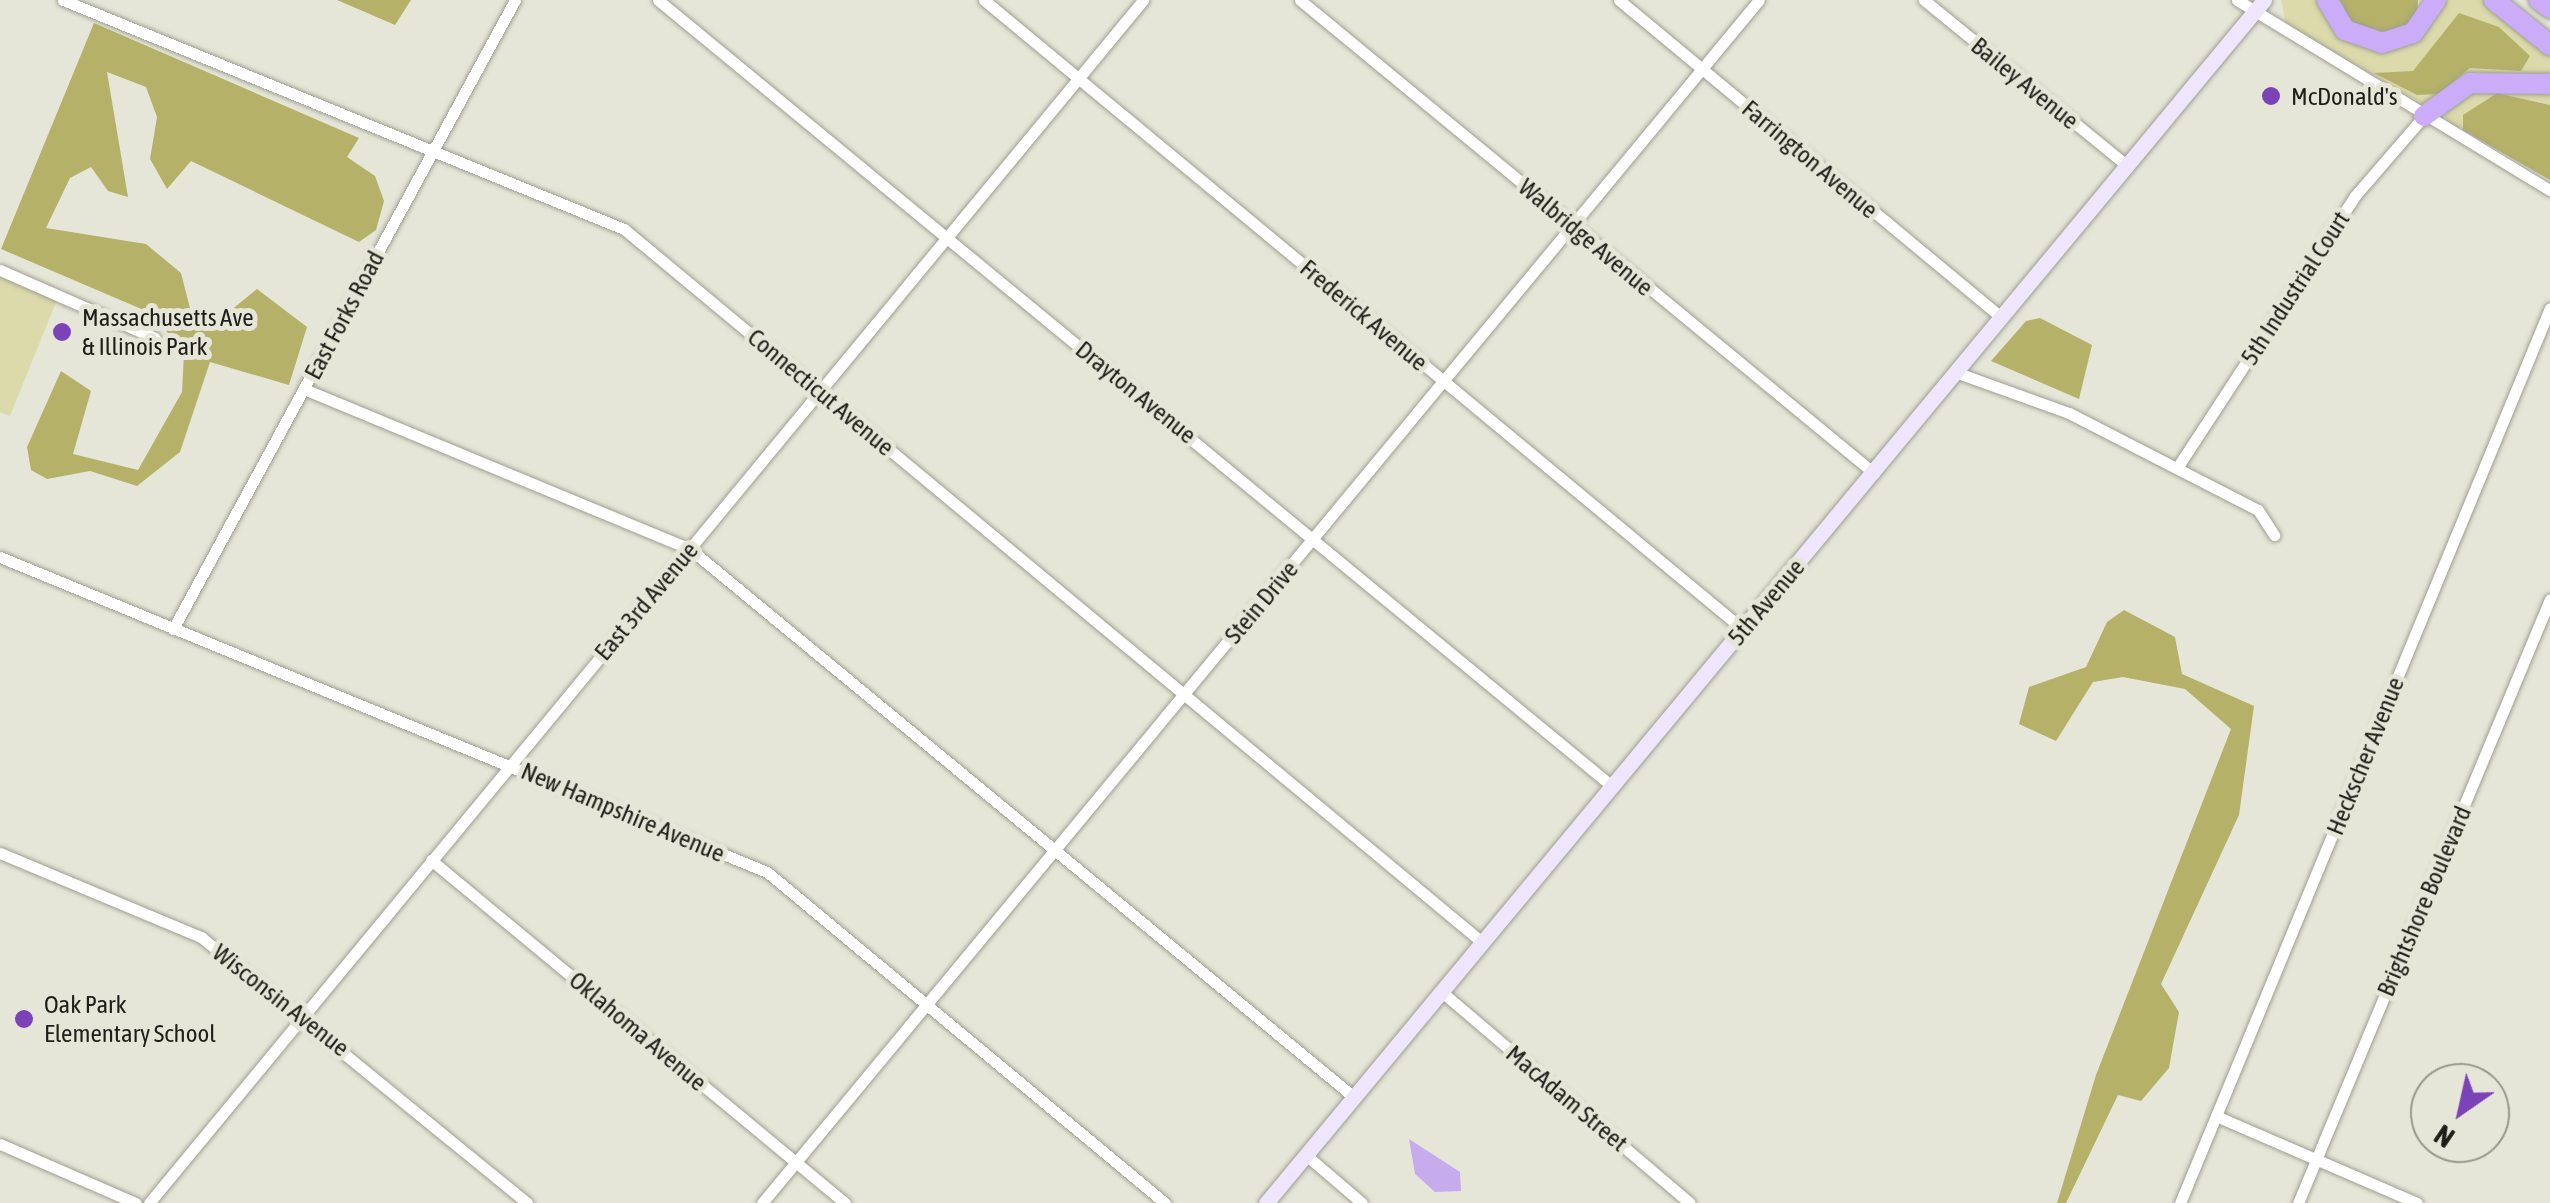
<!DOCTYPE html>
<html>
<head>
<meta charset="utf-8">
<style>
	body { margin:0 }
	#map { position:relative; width:2550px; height:1203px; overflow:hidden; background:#e6e6d8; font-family:"Asap Condensed",sans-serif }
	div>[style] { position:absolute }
	.green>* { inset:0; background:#dcdaaa }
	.forest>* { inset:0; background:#b5b169 }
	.water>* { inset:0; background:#c6acec }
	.roads { filter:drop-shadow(0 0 2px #9f9e92) drop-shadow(0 0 2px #9f9e92) }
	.minor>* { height:11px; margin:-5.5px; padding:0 5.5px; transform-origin:5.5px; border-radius:5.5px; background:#fff }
	.secondary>* { height:15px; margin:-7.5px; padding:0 7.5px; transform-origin:7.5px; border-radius:7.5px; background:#efe6fd }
	.motorway>* { height:20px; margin:-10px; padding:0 10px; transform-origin:10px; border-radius:10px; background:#cbacf8 }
	.dots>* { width:28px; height:28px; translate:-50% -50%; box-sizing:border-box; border:5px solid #e6e6d8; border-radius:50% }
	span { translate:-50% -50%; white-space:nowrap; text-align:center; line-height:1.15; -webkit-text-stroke:10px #e6e6d8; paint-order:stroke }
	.street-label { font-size:25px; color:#1f1f1a }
	.poi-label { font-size:25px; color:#1f1f1a }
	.left { translate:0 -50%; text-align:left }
	.north { position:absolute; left:2410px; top:1063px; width:100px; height:100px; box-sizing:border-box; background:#e6e6d8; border:2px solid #96968c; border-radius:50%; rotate:214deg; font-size:28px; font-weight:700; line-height:40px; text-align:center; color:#1f1f1a }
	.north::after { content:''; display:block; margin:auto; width:35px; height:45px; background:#7c43b9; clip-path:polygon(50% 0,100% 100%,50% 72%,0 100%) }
</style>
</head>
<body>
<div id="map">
	<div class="green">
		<div style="clip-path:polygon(2281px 0,2322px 0,2418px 38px,2443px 0,2483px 0,2550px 56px,2550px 79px,2477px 72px,2426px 106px,2286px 25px)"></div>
		<div style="clip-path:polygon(2483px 84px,2550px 92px,2550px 105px,2497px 93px,2463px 115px,2463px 130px,2448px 121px,2443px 113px)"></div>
		<div style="clip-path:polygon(0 274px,57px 300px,10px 416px,0 412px)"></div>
	</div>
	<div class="forest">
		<div style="clip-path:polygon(337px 0,411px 0,395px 25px)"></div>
		<div style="clip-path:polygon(2340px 0,2418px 0,2417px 19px,2386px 38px,2353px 25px)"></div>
		<div style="clip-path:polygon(2459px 13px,2499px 27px,2530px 56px,2521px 71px,2470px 68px,2438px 94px,2417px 95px,2374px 73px,2413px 71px)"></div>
		<div style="clip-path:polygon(94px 23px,359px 138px,347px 157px,375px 176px,384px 201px,376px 230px,359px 242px,191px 161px,167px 189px,150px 159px,157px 117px,146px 87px,107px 72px,128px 197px,108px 191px,91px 167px,70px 178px,46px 228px,146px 244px,181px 273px,192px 316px,224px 316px,257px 289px,307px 327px,289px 385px,210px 362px,180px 452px,137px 486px,90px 471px,47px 479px,31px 470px,27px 447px,61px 371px,91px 391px,73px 454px,138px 470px,182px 392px,184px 354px,153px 314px,1px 249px)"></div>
		<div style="clip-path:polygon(2497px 93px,2550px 105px,2550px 180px,2463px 130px,2463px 115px)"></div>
		<div style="clip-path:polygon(2040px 318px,2092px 345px,2079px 399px,1991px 361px,2026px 321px)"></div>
		<div style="clip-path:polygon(2124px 610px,2175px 637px,2182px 674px,2254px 706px,2239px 815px,2161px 984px,2179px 1012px,2169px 1068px,2141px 1101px,2118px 1095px,2066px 1203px,2057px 1203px,2096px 1075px,2231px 729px,2185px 689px,2123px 677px,2093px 682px,2056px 741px,2019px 724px,2029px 687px,2086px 667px,2107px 622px)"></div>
	</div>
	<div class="water">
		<div style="clip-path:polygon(1409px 1139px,1460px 1172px,1461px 1191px,1435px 1192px,1415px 1174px)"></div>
	</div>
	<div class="roads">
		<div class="minor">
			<div style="left:63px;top:0;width:606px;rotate:22.21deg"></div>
			<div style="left:624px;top:229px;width:1117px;rotate:39.73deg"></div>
			<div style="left:658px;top:0;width:1237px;rotate:39.49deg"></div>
			<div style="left:984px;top:0;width:987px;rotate:39.66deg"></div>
			<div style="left:1300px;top:0;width:744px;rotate:39.49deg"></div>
			<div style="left:1619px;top:0;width:496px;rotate:39.7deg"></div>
			<div style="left:1924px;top:0;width:261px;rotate:39.2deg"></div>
			<div style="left:2237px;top:0;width:366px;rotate:31.3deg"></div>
			<div style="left:0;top:270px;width:169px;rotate:23.7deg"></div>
			<div style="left:1955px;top:372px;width:121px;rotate:19.8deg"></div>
			<div style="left:2069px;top:413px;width:212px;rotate:27.2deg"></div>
			<div style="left:2258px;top:510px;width:30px;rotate:57deg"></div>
			<div style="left:304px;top:389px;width:418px;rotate:22.5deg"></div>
			<div style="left:690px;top:549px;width:862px;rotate:39.54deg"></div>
			<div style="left:2177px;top:468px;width:324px;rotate:-56.8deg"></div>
			<div style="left:2354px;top:197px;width:107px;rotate:-49.2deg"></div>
			<div style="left:0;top:557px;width:829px;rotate:22.33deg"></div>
			<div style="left:767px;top:872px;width:518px;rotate:39.75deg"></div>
			<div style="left:173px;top:629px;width:716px;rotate:-61.47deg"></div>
			<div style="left:0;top:853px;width:218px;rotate:22.7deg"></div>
			<div style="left:201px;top:937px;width:421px;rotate:39.2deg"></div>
			<div style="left:431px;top:860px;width:538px;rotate:39.64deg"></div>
			<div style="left:1443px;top:993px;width:324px;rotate:40.4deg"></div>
			<div style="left:2216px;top:1116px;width:219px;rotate:23.4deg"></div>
			<div style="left:0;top:1144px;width:148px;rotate:23.5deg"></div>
			<div style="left:1307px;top:1156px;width:72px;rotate:40.5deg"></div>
			<div style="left:149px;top:1203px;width:1561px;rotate:-50.43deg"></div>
			<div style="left:762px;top:1203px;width:1562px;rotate:-50.35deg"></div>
			<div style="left:2180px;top:1203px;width:968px;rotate:-67.54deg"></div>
			<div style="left:2298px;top:1203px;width:654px;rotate:-67.35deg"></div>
		</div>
		<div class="secondary">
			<div style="left:1266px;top:1203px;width:1563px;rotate:-50.32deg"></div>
		</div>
		<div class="motorway">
			<div style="left:2327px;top:0;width:35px;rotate:59deg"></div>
			<div style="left:2345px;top:30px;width:39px;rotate:19deg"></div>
			<div style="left:2382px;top:43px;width:33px;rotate:-18deg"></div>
			<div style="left:2413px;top:33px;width:40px;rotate:-55.1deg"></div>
			<div style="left:2494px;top:0;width:72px;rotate:38.8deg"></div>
			<div style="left:2539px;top:0;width:14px;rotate:36deg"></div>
			<div style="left:2424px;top:116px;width:57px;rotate:-35.7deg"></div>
			<div style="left:2470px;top:83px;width:80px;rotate:0.7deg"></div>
		</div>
	</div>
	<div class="dots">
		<div style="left:2271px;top:96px;background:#7c43b9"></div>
		<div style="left:62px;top:332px;background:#7c43b9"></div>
		<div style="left:24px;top:1019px;background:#7c43b9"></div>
	</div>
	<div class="street-label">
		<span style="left:2025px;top:83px;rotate:39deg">Bailey Avenue</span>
		<span style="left:1810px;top:159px;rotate:40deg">Farrington Avenue</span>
		<span style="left:1586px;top:237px;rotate:40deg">Walbridge Avenue</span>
		<span style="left:2295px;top:288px;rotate:-57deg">5th Industrial Court</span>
		<span style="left:344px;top:315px;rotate:-62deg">East Forks Road</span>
		<span style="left:1364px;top:315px;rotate:40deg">Frederick Avenue</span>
		<span style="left:821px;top:392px;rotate:40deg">Connecticut Avenue</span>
		<span style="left:1136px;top:392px;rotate:39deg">Drayton Avenue</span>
		<span style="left:646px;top:601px;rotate:-50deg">East 3rd Avenue</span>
		<span style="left:1261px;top:602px;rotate:-50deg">Stein Drive</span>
		<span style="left:1766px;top:602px;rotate:-50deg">5th Avenue</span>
		<span style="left:2365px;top:756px;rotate:-68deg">Heckscher Avenue</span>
		<span style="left:623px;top:812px;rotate:23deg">New Hampshire Avenue</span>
		<span style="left:2424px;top:901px;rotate:-67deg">Brightshore Boulevard</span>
		<span style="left:281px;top:1000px;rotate:38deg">Wisconsin Avenue</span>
		<span style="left:638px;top:1031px;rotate:40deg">Oklahoma Avenue</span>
		<span style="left:1567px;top:1098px;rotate:40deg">MacAdam Street</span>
	</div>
	<div class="poi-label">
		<span class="left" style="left:2291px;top:96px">McDonald's</span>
		<span class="left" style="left:82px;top:332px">Massachusetts Ave<br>&amp; Illinois Park</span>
		<span class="left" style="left:44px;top:1019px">Oak Park<br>Elementary School</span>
	</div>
	<div class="north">N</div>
</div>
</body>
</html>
